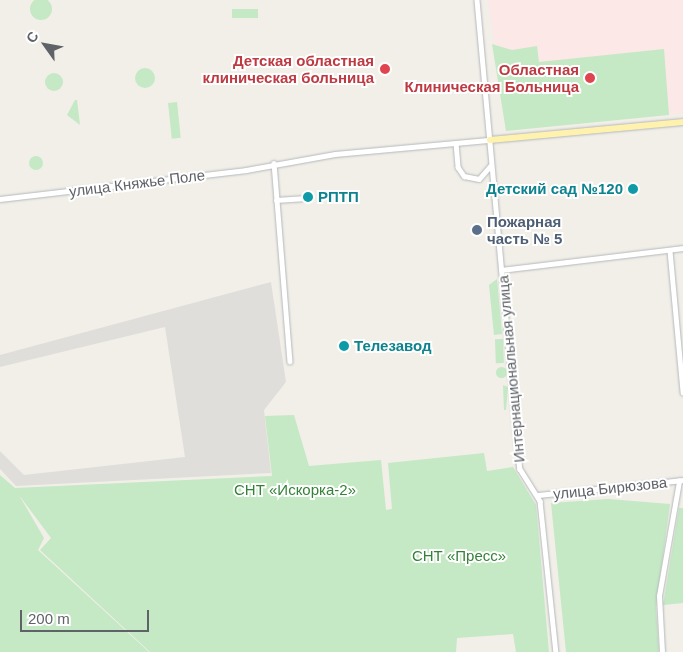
<!DOCTYPE html>
<html>
<head>
<meta charset="utf-8">
<style>
	body { margin:0 }
	#map { position:relative; width:683px; height:652px; overflow:hidden; background:#f1efe8; font-family:Arial,sans-serif }
	div>[style] { position:absolute }
	.industrial>* { inset:0; background:#e0deda }
	.medical>* { inset:0; background:#fce8e6 }
	.green>* { inset:0; background:#c5e8c5; transform-origin:0 0 }
	.round { border-radius:50% }
	.roads { filter:drop-shadow(0 0 1px #b5b8bc) drop-shadow(0 0 1px #b5b8bc) }
	.minor>* { height:4.5px; margin:-2.25px; padding:0 2.25px; transform-origin:2.25px; border-radius:2.25px; background:#fff }
	.major>* { height:5.5px; margin:-2.75px; padding:0 2.75px; transform-origin:2.75px; border-radius:2.75px; background:#fff2af }
	.dots>* { width:14px; height:14px; translate:-50% -50%; box-sizing:border-box; border:2px solid #fff; border-radius:50% }
	span { translate:-50% -50%; white-space:nowrap; text-align:center; line-height:1.15; -webkit-text-stroke:4px #fff; paint-order:stroke }
	.health-label { font-size:15px; color:#be3a42; font-weight:700 }
	.right { translate:-100% -50%; text-align:right }
	.street-label { font-size:15px; color:#5f6368 }
	.culture-label { font-size:15px; color:#0d838f; font-weight:700 }
	.left { translate:0 -50%; text-align:left }
	.service-label { font-size:15px; color:#4e5e75; font-weight:700 }
	.park-label { font-size:15px; color:#348238 }
	.north { position:absolute; left:20px; top:20px; width:50px; height:50px; -webkit-text-stroke:4px #fff; paint-order:stroke; rotate:302deg; font-size:14px; font-weight:700; line-height:20px; text-align:center; color:#5f6368 }
	.north::after { content:''; display:block; margin:auto; width:18px; height:22px; background:#5f6368; clip-path:polygon(50% 0,100% 100%,50% 72%,0 100%) }
	.scale { position:absolute; left:20px; top:610px; width:129px; height:22px; box-sizing:border-box; border:2px solid #5f6368; border-top:0; padding-left:6px; font-size:15px; line-height:18px; white-space:nowrap; color:#5f6368; -webkit-text-stroke:4px #fff; paint-order:stroke }
</style>
</head>
<body>
<div id="map">
	<div class="industrial">
		<div style="clip-path:polygon(271px 282px,286px 382px,264px 410px,271px 473px,16px 486px,0 469px,0 451px,24px 475px,185px 457px,165px 327px,0 367px,0 355px)"></div>
	</div>
	<div class="medical">
		<div style="clip-path:polygon(488px 0,683px 0,683px 113px,506px 131px)"></div>
	</div>
	<div class="green">
		<div class="round" style="left:30px;top:-2px;width:22px;height:22px"></div>
		<div style="left:258px;top:9px;width:9px;height:26px;rotate:90deg"></div>
		<div style="clip-path:polygon(492px 44px,512px 50px,537px 46px,539px 62px,664px 49px,669px 115px,506px 131px)"></div>
		<div class="round" style="left:135px;top:68px;width:20px;height:20px"></div>
		<div class="round" style="left:45px;top:73px;width:18px;height:18px"></div>
		<div style="clip-path:polygon(75px 100px,77px 100px,80px 125px,67px 115px)"></div>
		<div style="left:177px;top:102px;width:36px;height:9px;rotate:84deg"></div>
		<div class="round" style="left:29px;top:156px;width:14px;height:14px"></div>
		<div style="clip-path:polygon(497px 279px,502px 334px,494px 335px,489px 285px)"></div>
		<div style="left:503px;top:339px;width:24px;height:8px;rotate:88deg"></div>
		<div class="round" style="left:495.5px;top:366.5px;width:11px;height:11px"></div>
		<div style="clip-path:polygon(503px 385px,508px 387px,506px 410px,504px 410px)"></div>
		<div style="clip-path:polygon(294px 415px,309px 466px,381px 460px,386px 510px,392px 509px,388px 463px,484px 453px,487px 471px,513px 467px,536px 505px,549px 652px,516px 652px,513px 634px,457px 638px,456px 652px,150px 652px,40px 550px,51px 538px,19px 495px,44px 538px,38px 550px,149px 652px,0 652px,0 475px,15px 488px,272px 476px,265px 416px)"></div>
		<div style="clip-path:polygon(608px 499px,670px 504px,656px 607px,659px 652px,566px 652px,551px 503px)"></div>
		<div style="clip-path:polygon(679px 508px,683px 508px,683px 603px,663px 605px)"></div>
	</div>
	<div class="roads">
		<div class="minor">
			<div style="left:477px;top:0;width:471px;rotate:84.8deg"></div>
			<div style="left:520px;top:469px;width:38px;rotate:58deg"></div>
			<div style="left:540px;top:501px;width:152px;rotate:84deg"></div>
			<div style="left:456px;top:143px;width:24px;rotate:85deg"></div>
			<div style="left:458px;top:167px;width:11px;rotate:56deg"></div>
			<div style="left:464px;top:176px;width:15px;rotate:11deg"></div>
			<div style="left:479px;top:179px;width:18px;rotate:-49deg"></div>
			<div style="left:274px;top:163px;width:199px;rotate:85.4deg"></div>
			<div style="left:0;top:199px;width:248px;rotate:-6.7deg"></div>
			<div style="left:246px;top:170px;width:90px;rotate:-10.2deg"></div>
			<div style="left:335px;top:154px;width:156px;rotate:-5.2deg"></div>
			<div style="left:276px;top:200px;width:26px;rotate:-4deg"></div>
			<div style="left:670px;top:251px;width:142px;rotate:84.7deg"></div>
			<div style="left:501px;top:270px;width:183px;rotate:-6.9deg"></div>
			<div style="left:538px;top:495px;width:146px;rotate:-5.9deg"></div>
			<div style="left:662px;top:652px;width:56px;rotate:-93.1deg"></div>
			<div style="left:659px;top:596px;width:117px;rotate:-80.1deg"></div>
		</div>
		<div class="major">
			<div style="left:490px;top:140px;width:194px;rotate:-5.3deg"></div>
		</div>
	</div>
	<div class="dots">
		<div style="left:385px;top:69px;background:#e0444e"></div>
		<div style="left:590px;top:78px;background:#e0444e"></div>
		<div style="left:633px;top:189px;background:#0f9aa8"></div>
		<div style="left:308px;top:197px;background:#0f9aa8"></div>
		<div style="left:477px;top:230px;background:#5c6f8a"></div>
		<div style="left:344px;top:346px;background:#0f9aa8"></div>
	</div>
	<div class="health-label">
		<span class="right" style="left:374px;top:69px">Детская областная<br>клиническая больница</span>
		<span class="right" style="left:579px;top:78px">Областная<br>Клиническая Больница</span>
	</div>
	<div class="street-label">
		<span style="left:137px;top:183px;rotate:-7deg">улица Княжье Поле</span>
		<span style="left:511px;top:369px;rotate:-95deg">Интернациональная улица</span>
		<span style="left:610px;top:488px;rotate:-6deg">улица Бирюзова</span>
	</div>
	<div class="culture-label">
		<span class="right" style="left:623px;top:189px">Детский сад №120</span>
		<span class="left" style="left:318px;top:197px">РПТП</span>
		<span class="left" style="left:354px;top:346px">Телезавод</span>
	</div>
	<div class="service-label">
		<span class="left" style="left:487px;top:230px">Пожарная<br>часть № 5</span>
	</div>
	<div class="park-label">
		<span style="left:295px;top:490px">СНТ «Искорка-2»</span>
		<span style="left:459px;top:556px">СНТ «Пресс»</span>
	</div>
	<div class="north">С</div>
	<div class="scale">200 m</div>
</div>
</body>
</html>
